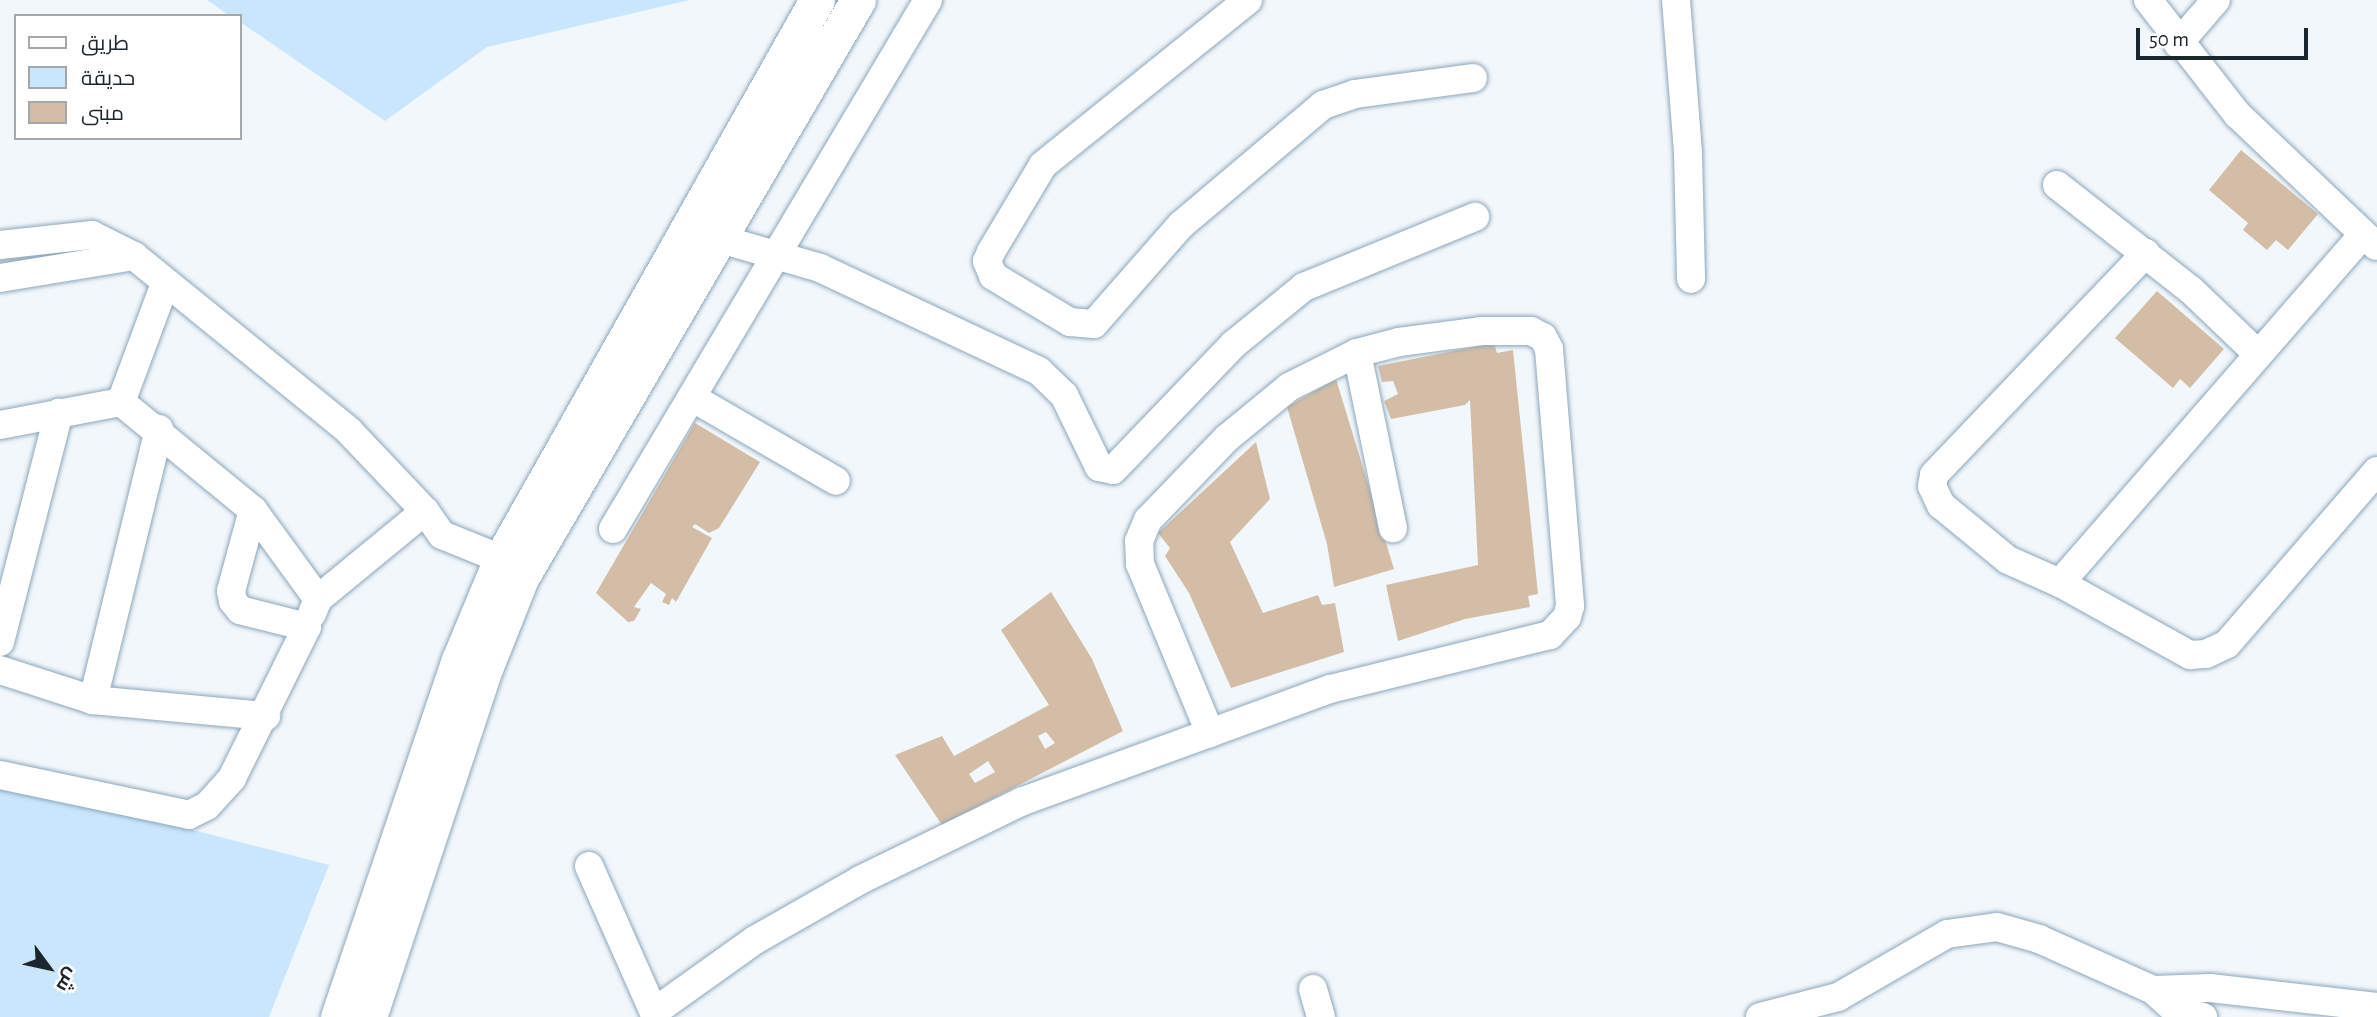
<!DOCTYPE html>
<html>
<head>
<meta charset="utf-8">
<style>
	body { margin:0 }
	#map { position:relative; width:2377px; height:1017px; overflow:hidden; background:#f2f7fb; font-family:"Alegreya Sans",Cairo,sans-serif }
	div>[style] { position:absolute }
	.green>* { inset:0; background:#cae6fc }
	.building>* { inset:0; background:#d4bda6 }
	.roads { filter:drop-shadow(0 0 2px #8ca6ba) drop-shadow(0 0 2px #8ca6ba) }
	.minor>* { height:28px; margin:-14px; padding:0 14px; transform-origin:14px; border-radius:14px; background:#fff }
	.major>* { height:35px; margin:-17.5px; padding:0 17.5px; transform-origin:17.5px; border-radius:17.5px; background:#fff }
	span { translate:-50% -50%; white-space:nowrap; text-align:center; line-height:1.15; -webkit-text-stroke:5px #fff; paint-order:stroke }
	.legend { position:absolute; left:14px; top:14px; width:228px; height:126px; box-sizing:border-box; background:#fff; border:2px solid #a4a8ab; margin:0; padding:9px 12px; list-style:none; font-size:21px; color:#1b262d }
	.legend li { display:flex; align-items:center; gap:14px; height:35px }
	.legend b { width:35px; border:2px solid #a4a8ab }
	.north { position:absolute; left:14px; top:933px; width:70px; height:70px; -webkit-text-stroke:5px #fff; paint-order:stroke; rotate:123deg; font-size:19px; font-weight:700; line-height:28px; text-align:center; color:#1b262d }
	.north::after { content:''; display:block; margin:auto; width:24px; height:32px; background:#1b262d; clip-path:polygon(50% 0,100% 100%,50% 72%,0 100%) }
	.scale { position:absolute; left:2136px; top:28px; width:172px; height:32px; box-sizing:border-box; border:4px solid #1b262d; border-top:0; padding-left:9px; font-size:21px; line-height:24px; white-space:nowrap; color:#1b262d; -webkit-text-stroke:5px #fff; paint-order:stroke }
</style>
</head>
<body>
<div id="map">
	<div class="green">
		<div style="clip-path:polygon(207px 0,690px 0,487px 47px,385px 121px,240px 22px,240px 16px,230px 16px)"></div>
		<div style="clip-path:polygon(0 780px,329px 865px,269px 1017px,0 1017px)"></div>
	</div>
	<div class="building">
		<div style="clip-path:polygon(2241px 150px,2318px 214px,2288px 250px,2276px 240px,2267px 250px,2243px 230px,2248px 223px,2209px 190px)"></div>
		<div style="clip-path:polygon(2157px 291px,2224px 349px,2190px 388px,2180px 379px,2173px 388px,2115px 338px)"></div>
		<div style="clip-path:polygon(1494px 343px,1497px 353px,1513px 350px,1538px 594px,1528px 596px,1530px 607px,1465px 619px,1398px 641px,1386px 585px,1478px 565px,1470px 400px,1465px 405px,1391px 419px,1384px 401px,1398px 394px,1393px 381px,1382px 382px,1378px 366px)"></div>
		<div style="clip-path:polygon(1336px 379px,1394px 569px,1334px 587px,1327px 544px,1287px 407px)"></div>
		<div style="clip-path:polygon(695px 423px,760px 462px,719px 528px,709px 533px,695px 524px,692px 527px,712px 538px,676px 602px,672px 598px,669px 605px,662px 602px,666px 594px,651px 583px,634px 607px,641px 609px,634px 621px,628px 622px,596px 593px)"></div>
		<div style="clip-path:polygon(1256px 442px,1270px 499px,1230px 542px,1263px 613px,1318px 595px,1322px 605px,1335px 603px,1344px 652px,1231px 688px,1189px 593px,1165px 556px,1170px 548px,1158px 533px)"></div>
		<div style="clip-path:polygon(evenodd,1051px 592px,1092px 659px,1123px 731px,942px 825px,895px 755px,942px 736px,954px 756px,1049px 705px,1001px 630px,1051px 592px,1046px 732px,1055px 743px,1045px 749px,1038px 736px,1046px 732px,1051px 592px,988px 761px,995px 772px,975px 783px,969px 774px,988px 761px)"></div>
	</div>
	<div class="roads">
		<div class="minor">
			<div style="left:1248px;top:0;width:263px;rotate:141.2deg"></div>
			<div style="left:1043px;top:165px;width:101px;rotate:120.9deg"></div>
			<div style="left:991px;top:252px;width:10px;rotate:114deg"></div>
			<div style="left:987px;top:261px;width:16px;rotate:68deg"></div>
			<div style="left:993px;top:276px;width:90px;rotate:30.9deg"></div>
			<div style="left:1070px;top:322px;width:24px;rotate:5deg"></div>
			<div style="left:1094px;top:324px;width:132px;rotate:-48.7deg"></div>
			<div style="left:1181px;top:225px;width:186px;rotate:-40.2deg"></div>
			<div style="left:1323px;top:105px;width:34px;rotate:-19deg"></div>
			<div style="left:1355px;top:94px;width:119px;rotate:-7.7deg"></div>
			<div style="left:1676px;top:0;width:154px;rotate:85.5deg"></div>
			<div style="left:1688px;top:154px;width:125px;rotate:88.6deg"></div>
			<div style="left:2148px;top:0;width:146px;rotate:52deg"></div>
			<div style="left:2238px;top:115px;width:190px;rotate:43.5deg"></div>
			<div style="left:2178px;top:44px;width:58px;rotate:-49.2deg"></div>
			<div style="left:2057px;top:185px;width:170px;rotate:38.1deg"></div>
			<div style="left:2191px;top:290px;width:91px;rotate:43.7deg"></div>
			<div style="left:717px;top:238px;width:107px;rotate:16.2deg"></div>
			<div style="left:820px;top:268px;width:242px;rotate:25.2deg"></div>
			<div style="left:1039px;top:371px;width:35px;rotate:44deg"></div>
			<div style="left:1064px;top:395px;width:80px;rotate:64.1deg"></div>
			<div style="left:1099px;top:467px;width:14px;rotate:12deg"></div>
			<div style="left:1113px;top:470px;width:175px;rotate:-46.2deg"></div>
			<div style="left:1234px;top:344px;width:90px;rotate:-39.2deg"></div>
			<div style="left:1304px;top:287px;width:185px;rotate:-22.3deg"></div>
			<div style="left:0;top:245px;width:93px;rotate:-6.2deg"></div>
			<div style="left:92px;top:235px;width:47px;rotate:26.6deg"></div>
			<div style="left:2146px;top:253px;width:307px;rotate:133.7deg"></div>
			<div style="left:1934px;top:475px;width:11px;rotate:100deg"></div>
			<div style="left:1932px;top:486px;width:21px;rotate:65deg"></div>
			<div style="left:1941px;top:505px;width:87px;rotate:39.4deg"></div>
			<div style="left:2008px;top:560px;width:57px;rotate:23.9deg"></div>
			<div style="left:2060px;top:583px;width:149px;rotate:29deg"></div>
			<div style="left:2190px;top:655px;width:16px;rotate:-4deg"></div>
			<div style="left:2206px;top:654px;width:23px;rotate:-25deg"></div>
			<div style="left:2227px;top:644px;width:229px;rotate:-49.1deg"></div>
			<div style="left:0;top:278px;width:136px;rotate:-9.3deg"></div>
			<div style="left:134px;top:256px;width:277px;rotate:39.1deg"></div>
			<div style="left:349px;top:431px;width:110px;rotate:46.5deg"></div>
			<div style="left:425px;top:511px;width:139px;rotate:140.6deg"></div>
			<div style="left:1481px;top:331px;width:50px"></div>
			<div style="left:1531px;top:331px;width:13px;rotate:27deg"></div>
			<div style="left:1543px;top:337px;width:13px;rotate:63deg"></div>
			<div style="left:1549px;top:349px;width:258px;rotate:85.3deg"></div>
			<div style="left:1570px;top:606px;width:11px;rotate:105deg"></div>
			<div style="left:1567px;top:617px;width:25px;rotate:133deg"></div>
			<div style="left:1550px;top:635px;width:227px;rotate:166.2deg"></div>
			<div style="left:1330px;top:689px;width:128px;rotate:159.9deg"></div>
			<div style="left:1210px;top:733px;width:183px;rotate:-112.5deg"></div>
			<div style="left:1140px;top:564px;width:23px;rotate:-92deg"></div>
			<div style="left:1139px;top:541px;width:23px;rotate:-67deg"></div>
			<div style="left:1148px;top:520px;width:114px;rotate:-46.1deg"></div>
			<div style="left:1227px;top:438px;width:80px;rotate:-39.4deg"></div>
			<div style="left:1289px;top:387px;width:76px;rotate:-26.6deg"></div>
			<div style="left:1357px;top:353px;width:43px;rotate:-14.7deg"></div>
			<div style="left:1399px;top:342px;width:83px;rotate:-7.6deg"></div>
			<div style="left:1357px;top:353px;width:179px;rotate:78.4deg"></div>
			<div style="left:693px;top:398px;width:165px;rotate:30.1deg"></div>
			<div style="left:121px;top:402px;width:126px;rotate:-69.6deg"></div>
			<div style="left:0;top:425px;width:123px;rotate:-10.8deg"></div>
			<div style="left:121px;top:402px;width:171px;rotate:39.3deg"></div>
			<div style="left:253px;top:510px;width:110px;rotate:53.9deg"></div>
			<div style="left:318px;top:599px;width:16px;rotate:112deg"></div>
			<div style="left:425px;top:511px;width:29px;rotate:55deg"></div>
			<div style="left:442px;top:535px;width:64px;rotate:22.1deg"></div>
			<div style="left:613px;top:529px;width:616px;rotate:-59.23deg"></div>
			<div style="left:2060px;top:583px;width:462px;rotate:-49deg"></div>
			<div style="left:0;top:642px;width:237px;rotate:-75.6deg"></div>
			<div style="left:0;top:670px;width:98px;rotate:17.9deg"></div>
			<div style="left:93px;top:700px;width:174px;rotate:5.3deg"></div>
			<div style="left:93px;top:700px;width:279px;rotate:-76.3deg"></div>
			<div style="left:0;top:775px;width:193px;rotate:11.9deg"></div>
			<div style="left:189px;top:815px;width:20px;rotate:-27deg"></div>
			<div style="left:207px;top:806px;width:38px;rotate:-48deg"></div>
			<div style="left:232px;top:778px;width:169px;rotate:-63.6deg"></div>
			<div style="left:307px;top:627px;width:69px;rotate:-165.8deg"></div>
			<div style="left:240px;top:610px;width:11px;rotate:-128deg"></div>
			<div style="left:233px;top:601px;width:10px;rotate:-101deg"></div>
			<div style="left:231px;top:591px;width:84px;rotate:-74.8deg"></div>
			<div style="left:589px;top:866px;width:165px;rotate:66.1deg"></div>
			<div style="left:1313px;top:989px;width:29px;rotate:74deg"></div>
			<div style="left:2153px;top:990px;width:57px;rotate:-2deg"></div>
			<div style="left:2210px;top:988px;width:168px;rotate:6.5deg"></div>
			<div style="left:654px;top:1012px;width:124px;rotate:-35.5deg"></div>
			<div style="left:755px;top:940px;width:121px;rotate:-29.7deg"></div>
			<div style="left:860px;top:880px;width:181px;rotate:-25.9deg"></div>
			<div style="left:1023px;top:801px;width:199px;rotate:-20deg"></div>
			<div style="left:1760px;top:1017px;width:81px;rotate:-14.4deg"></div>
			<div style="left:1838px;top:997px;width:126px;rotate:-30deg"></div>
			<div style="left:1947px;top:934px;width:50px;rotate:-8deg"></div>
			<div style="left:1997px;top:927px;width:44px;rotate:15.9deg"></div>
			<div style="left:2039px;top:939px;width:125px;rotate:24.1deg"></div>
			<div style="left:2153px;top:990px;width:30px;rotate:42deg"></div>
			<div style="left:2175px;top:1010px;width:29px;rotate:14deg"></div>
		</div>
		<div class="major">
			<div style="left:338px;top:1017px;width:377px;rotate:-71.3deg"></div>
			<div style="left:459px;top:660px;width:109px;rotate:-67.4deg"></div>
			<div style="left:501px;top:559px;width:642px;rotate:-60.52deg"></div>
			<div style="left:369px;top:1017px;width:370px;rotate:-71.6deg"></div>
			<div style="left:486px;top:666px;width:95px;rotate:-68.3deg"></div>
			<div style="left:521px;top:578px;width:669px;rotate:-59.76deg"></div>
		</div>
	</div>
	<ul class="legend">
	<li><b style="height:9px;background:#fff"></b>طريق</li>
	<li><b style="height:19px;background:#cae6fc"></b>حديقة</li>
	<li><b style="height:19px;background:#d4bda6"></b>مبنى</li>
	</ul>
	<div class="north">ش</div>
	<div class="scale">50 m</div>
</div>
</body>
</html>
